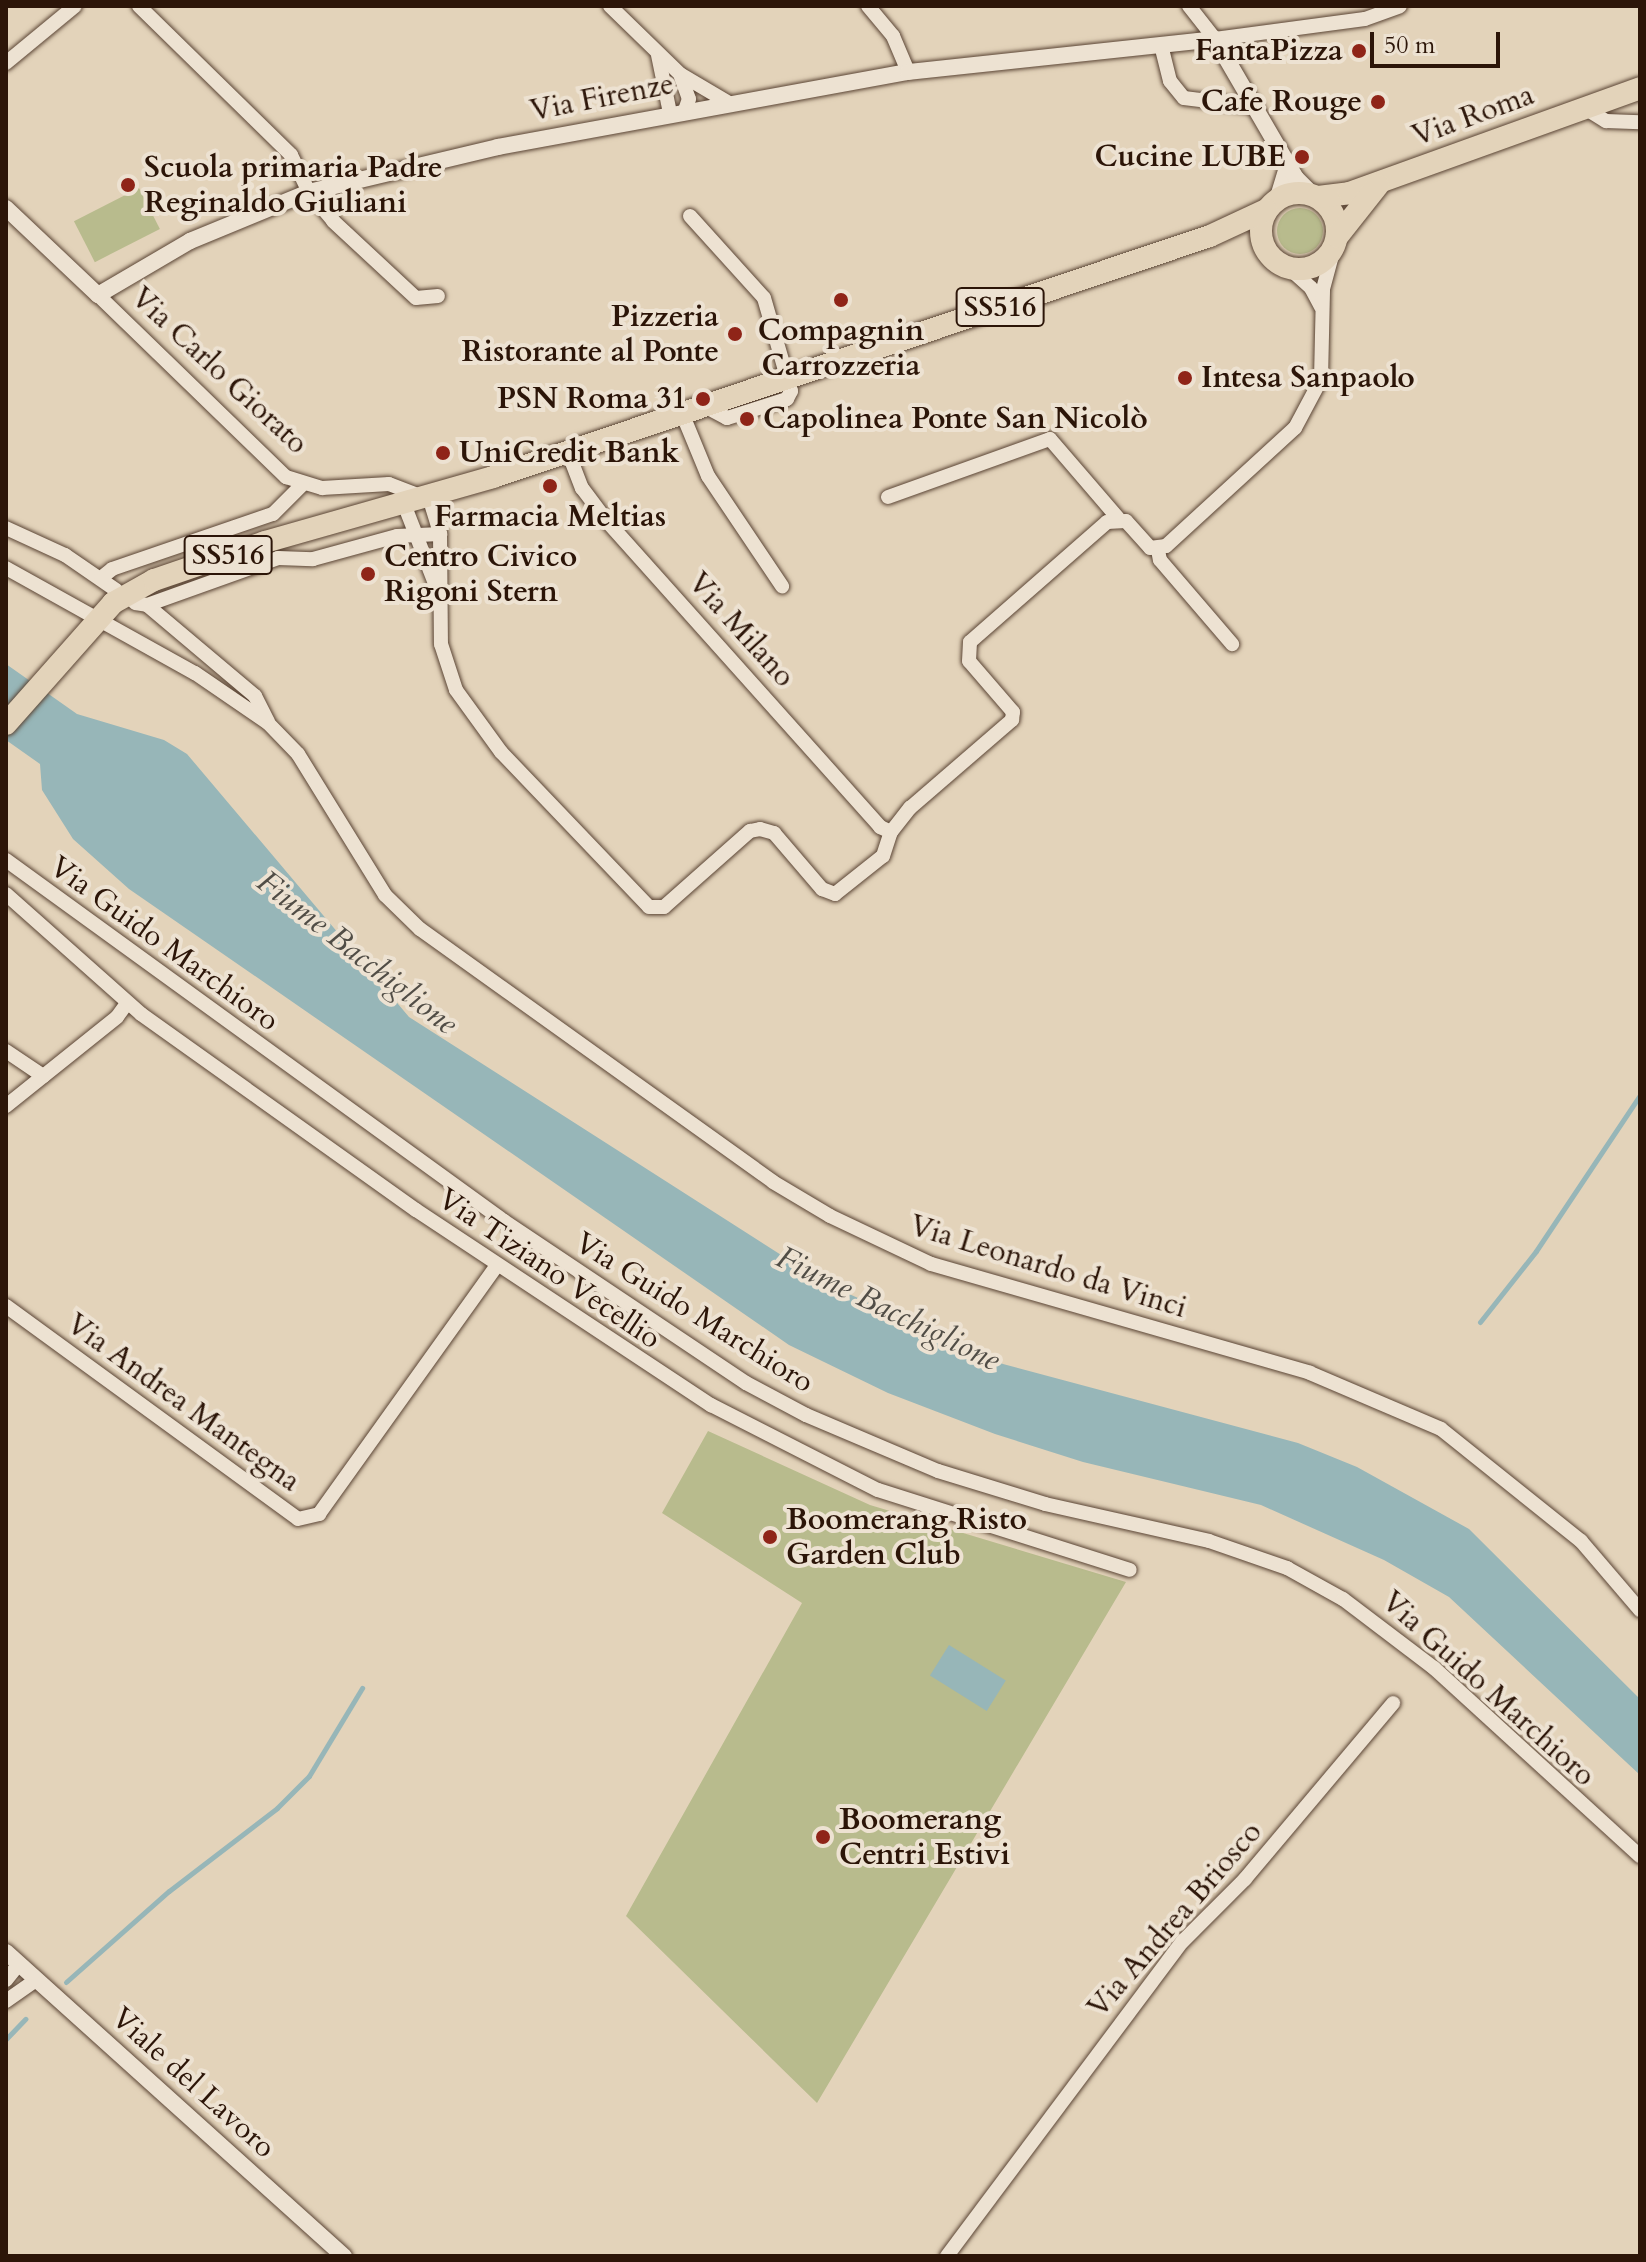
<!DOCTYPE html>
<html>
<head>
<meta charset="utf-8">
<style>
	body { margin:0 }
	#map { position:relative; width:1646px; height:2262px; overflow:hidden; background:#e3d3ba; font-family:Cardo,serif }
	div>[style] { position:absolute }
	.green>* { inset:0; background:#b8bb8d; transform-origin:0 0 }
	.round { border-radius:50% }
	.water>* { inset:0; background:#97b6b8; transform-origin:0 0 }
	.stream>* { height:5px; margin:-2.5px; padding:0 2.5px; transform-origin:2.5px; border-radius:2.5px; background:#97b6b8 }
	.roads { filter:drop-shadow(0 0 2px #5a4434) drop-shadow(0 0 2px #5a4434) }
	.minor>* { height:14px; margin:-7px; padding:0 7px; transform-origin:7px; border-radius:7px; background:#ede2d2 }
	.tertiary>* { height:16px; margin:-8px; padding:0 8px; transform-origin:8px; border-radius:8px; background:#ede2d2 }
	.primary>* { height:22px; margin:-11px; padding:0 11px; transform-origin:11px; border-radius:11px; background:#e3d3ba }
	.primary>.ring { margin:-11px; padding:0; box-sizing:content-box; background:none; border:22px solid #e3d3ba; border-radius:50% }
	.dots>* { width:22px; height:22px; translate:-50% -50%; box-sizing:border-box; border:4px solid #ede2d2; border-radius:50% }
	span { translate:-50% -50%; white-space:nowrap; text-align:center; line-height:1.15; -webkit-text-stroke:8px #ede2d2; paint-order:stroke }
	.shield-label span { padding:2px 6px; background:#ede2d2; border:2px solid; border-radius:6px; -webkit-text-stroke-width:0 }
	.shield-label { font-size:28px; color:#2c1508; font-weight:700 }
	.poi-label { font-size:30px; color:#2c1508; font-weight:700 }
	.right { translate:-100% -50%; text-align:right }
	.left { translate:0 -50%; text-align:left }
	.street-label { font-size:30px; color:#2c1508 }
	.water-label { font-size:32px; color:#514d46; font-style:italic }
	.frame { position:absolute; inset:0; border:8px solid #2c1508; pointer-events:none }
	.scale { position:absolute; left:1370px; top:32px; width:130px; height:36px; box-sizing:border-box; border:4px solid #2c1508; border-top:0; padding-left:10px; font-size:24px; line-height:28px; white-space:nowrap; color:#2c1508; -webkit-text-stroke:6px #ede2d2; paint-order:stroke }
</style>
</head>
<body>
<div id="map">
	<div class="green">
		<div style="left:139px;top:188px;width:46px;height:73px;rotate:63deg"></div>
		<div class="round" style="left:1277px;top:208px;width:46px;height:46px"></div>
		<div style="clip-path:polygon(708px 1431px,870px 1505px,1126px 1582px,817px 2103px,626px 1916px,802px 1603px,662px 1513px)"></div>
	</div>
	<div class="water">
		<div style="clip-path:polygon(6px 664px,77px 714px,164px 740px,187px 754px,409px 1017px,825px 1283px,1003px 1364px,1298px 1443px,1357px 1467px,1469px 1529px,1640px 1699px,1640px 1775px,1449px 1597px,1384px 1560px,1261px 1505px,1083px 1462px,995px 1434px,888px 1393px,789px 1345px,129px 889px,73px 839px,42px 790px,40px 764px,6px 740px)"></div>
		<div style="left:949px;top:1645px;width:67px;height:36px;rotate:32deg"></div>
	</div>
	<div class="stream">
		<div style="left:1480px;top:1322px;width:90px;rotate:-51.7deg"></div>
		<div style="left:1536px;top:1251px;width:187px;rotate:-56.3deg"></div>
		<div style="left:66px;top:1982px;width:137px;rotate:-41.5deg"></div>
		<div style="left:169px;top:1891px;width:136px;rotate:-37.5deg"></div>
		<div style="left:277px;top:1808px;width:45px;rotate:-45deg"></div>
		<div style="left:309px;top:1776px;width:103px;rotate:-58.9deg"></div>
		<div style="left:6px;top:2039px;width:28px;rotate:-46deg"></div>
	</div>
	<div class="roads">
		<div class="minor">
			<div style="left:139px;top:6px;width:213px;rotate:44.4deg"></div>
			<div style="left:291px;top:155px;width:41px;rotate:64.1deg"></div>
			<div style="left:309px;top:192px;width:38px;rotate:50deg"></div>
			<div style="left:333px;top:221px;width:113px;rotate:42.9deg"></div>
			<div style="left:416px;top:298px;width:22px;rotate:-5deg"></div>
			<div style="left:610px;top:6px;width:98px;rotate:44.2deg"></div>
			<div style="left:680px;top:74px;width:57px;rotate:30.6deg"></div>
			<div style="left:868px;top:6px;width:39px;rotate:50deg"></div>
			<div style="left:893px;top:36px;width:39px;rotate:67deg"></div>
			<div style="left:1189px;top:6px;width:42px;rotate:51.8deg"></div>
			<div style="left:1215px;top:39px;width:151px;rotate:-7.6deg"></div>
			<div style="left:1365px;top:19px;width:37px;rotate:-20deg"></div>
			<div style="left:1161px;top:45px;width:37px;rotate:76deg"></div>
			<div style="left:1170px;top:81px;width:22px;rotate:51deg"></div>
			<div style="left:1184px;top:98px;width:73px;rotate:7.1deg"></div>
			<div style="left:658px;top:55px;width:59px;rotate:78.3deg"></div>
			<div style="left:6px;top:63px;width:89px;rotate:-39.6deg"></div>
			<div style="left:681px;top:77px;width:23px;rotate:70deg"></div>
			<div style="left:689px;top:99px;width:12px;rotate:110deg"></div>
			<div style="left:1585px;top:108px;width:25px;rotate:32deg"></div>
			<div style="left:1606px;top:121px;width:34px;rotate:2deg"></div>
			<div style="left:690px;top:216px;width:110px;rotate:47.9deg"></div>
			<div style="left:764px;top:298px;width:97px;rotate:73.8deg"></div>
			<div style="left:791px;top:391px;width:9px;rotate:117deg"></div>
			<div style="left:787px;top:399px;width:63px;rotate:162.4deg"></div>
			<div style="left:727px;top:418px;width:26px;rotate:-152deg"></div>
			<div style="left:1289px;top:268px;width:30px;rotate:42deg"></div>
			<div style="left:1311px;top:288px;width:21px;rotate:62deg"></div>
			<div style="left:98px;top:295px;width:262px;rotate:44.1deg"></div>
			<div style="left:286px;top:477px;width:38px;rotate:17deg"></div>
			<div style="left:322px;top:488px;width:67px;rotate:-3.4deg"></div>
			<div style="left:389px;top:484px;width:39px;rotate:21deg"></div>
			<div style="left:682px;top:413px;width:68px;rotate:67.6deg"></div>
			<div style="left:708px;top:476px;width:133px;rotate:56.1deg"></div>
			<div style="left:568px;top:452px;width:39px;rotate:69deg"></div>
			<div style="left:582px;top:488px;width:39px;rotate:53deg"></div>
			<div style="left:605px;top:519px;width:413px;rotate:48.2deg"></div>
			<div style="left:880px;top:827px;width:12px;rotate:24deg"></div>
			<div style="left:429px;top:497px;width:39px;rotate:73deg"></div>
			<div style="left:440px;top:534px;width:110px;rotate:89.5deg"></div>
			<div style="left:441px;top:644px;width:48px;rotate:71.9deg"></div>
			<div style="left:456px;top:690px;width:77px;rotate:54deg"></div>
			<div style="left:501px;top:752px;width:214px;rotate:46.3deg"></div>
			<div style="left:649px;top:907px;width:15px"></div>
			<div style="left:664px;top:907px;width:115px;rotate:-41.5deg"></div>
			<div style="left:750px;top:831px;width:10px;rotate:-11deg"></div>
			<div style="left:760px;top:829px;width:15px;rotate:16deg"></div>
			<div style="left:774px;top:833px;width:74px;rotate:49.4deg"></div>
			<div style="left:822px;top:889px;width:14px;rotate:21deg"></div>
			<div style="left:835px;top:894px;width:61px;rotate:-38.4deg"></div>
			<div style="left:883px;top:856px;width:25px;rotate:-72deg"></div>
			<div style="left:891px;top:832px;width:31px;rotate:-52deg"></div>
			<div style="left:910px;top:808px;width:135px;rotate:-40.8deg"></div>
			<div style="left:1012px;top:720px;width:8px;rotate:-83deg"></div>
			<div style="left:1013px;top:712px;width:67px;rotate:-130.8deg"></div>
			<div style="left:969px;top:661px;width:19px;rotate:-87deg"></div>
			<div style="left:970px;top:642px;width:182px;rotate:-41.2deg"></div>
			<div style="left:1107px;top:522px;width:19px;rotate:-3deg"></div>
			<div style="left:1126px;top:521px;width:36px;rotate:48deg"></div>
			<div style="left:1150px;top:548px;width:16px;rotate:-7deg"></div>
			<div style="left:1166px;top:546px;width:175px;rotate:-42.5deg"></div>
			<div style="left:1295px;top:428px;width:55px;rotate:-62deg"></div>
			<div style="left:1321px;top:379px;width:90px;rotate:-88.7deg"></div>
			<div style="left:1323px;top:289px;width:39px;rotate:-75deg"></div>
			<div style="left:888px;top:497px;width:172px;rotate:-19.7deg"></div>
			<div style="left:1050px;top:439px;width:104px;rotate:49.3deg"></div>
			<div style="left:404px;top:504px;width:97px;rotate:68.7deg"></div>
			<div style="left:6px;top:528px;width:65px;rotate:24.6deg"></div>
			<div style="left:65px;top:555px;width:62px;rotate:34.5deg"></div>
			<div style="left:1158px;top:550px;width:10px;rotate:79deg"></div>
			<div style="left:1160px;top:560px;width:111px;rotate:49.4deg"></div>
			<div style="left:6px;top:568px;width:216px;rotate:29.1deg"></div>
			<div style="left:195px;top:673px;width:88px;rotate:34.4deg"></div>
			<div style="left:268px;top:723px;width:43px;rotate:45.9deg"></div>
			<div style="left:298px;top:754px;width:166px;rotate:58.3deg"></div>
			<div style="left:385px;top:895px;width:49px;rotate:44.2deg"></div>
			<div style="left:420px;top:929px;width:434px;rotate:35.6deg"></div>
			<div style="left:773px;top:1182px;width:66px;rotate:30.8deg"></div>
			<div style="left:830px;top:1216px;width:112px;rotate:25.4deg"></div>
			<div style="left:931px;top:1264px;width:394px;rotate:16deg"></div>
			<div style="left:1310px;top:1373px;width:142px;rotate:23.1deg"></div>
			<div style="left:1441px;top:1429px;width:179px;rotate:38.7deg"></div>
			<div style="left:1581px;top:1541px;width:91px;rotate:49.5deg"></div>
			<div style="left:101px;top:578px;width:14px;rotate:-39deg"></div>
			<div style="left:112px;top:569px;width:170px;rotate:-18.9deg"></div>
			<div style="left:273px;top:514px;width:42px;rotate:-45deg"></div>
			<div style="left:135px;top:603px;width:12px;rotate:9deg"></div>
			<div style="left:147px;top:605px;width:139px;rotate:-19.7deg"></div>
			<div style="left:278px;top:558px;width:35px;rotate:2deg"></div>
			<div style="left:313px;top:559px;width:87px;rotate:-15.3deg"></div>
			<div style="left:397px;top:536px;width:43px;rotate:-2.7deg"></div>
			<div style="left:147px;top:605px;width:141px;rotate:40.1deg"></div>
			<div style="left:255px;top:696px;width:29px;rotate:63deg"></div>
			<div style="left:6px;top:860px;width:615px;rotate:35.94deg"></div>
			<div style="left:504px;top:1221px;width:291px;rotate:33.8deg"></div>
			<div style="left:746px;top:1383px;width:68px;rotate:28.1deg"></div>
			<div style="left:806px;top:1415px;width:143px;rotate:23deg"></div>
			<div style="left:938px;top:1471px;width:112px;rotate:17.1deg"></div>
			<div style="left:1045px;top:1504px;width:168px;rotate:12.7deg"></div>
			<div style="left:1209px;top:1541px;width:83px;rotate:19.1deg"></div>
			<div style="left:1287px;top:1568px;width:64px;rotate:29deg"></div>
			<div style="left:1343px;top:1599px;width:114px;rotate:37.2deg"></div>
			<div style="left:1434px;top:1668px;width:279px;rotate:42.4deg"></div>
			<div style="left:6px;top:894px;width:181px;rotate:41.6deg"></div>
			<div style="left:141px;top:1014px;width:338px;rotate:35.5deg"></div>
			<div style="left:416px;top:1210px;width:354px;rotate:33.5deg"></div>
			<div style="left:711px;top:1405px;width:187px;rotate:27deg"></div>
			<div style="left:878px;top:1490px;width:264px;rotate:17.6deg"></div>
			<div style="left:6px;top:1051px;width:45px;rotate:34deg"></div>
			<div style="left:6px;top:1106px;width:142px;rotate:-38.7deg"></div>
			<div style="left:117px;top:1017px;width:17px;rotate:-54deg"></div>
			<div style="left:6px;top:1306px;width:361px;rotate:36.1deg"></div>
			<div style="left:298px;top:1519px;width:22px;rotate:-13deg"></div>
			<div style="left:319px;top:1514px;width:306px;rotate:-54.4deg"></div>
			<div style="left:6px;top:1980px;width:21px;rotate:-51deg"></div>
			<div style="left:6px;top:2001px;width:37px;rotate:-35deg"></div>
			<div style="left:947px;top:2256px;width:394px;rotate:-53.2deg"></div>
			<div style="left:1183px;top:1941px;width:88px;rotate:-45deg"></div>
			<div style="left:1245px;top:1879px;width:230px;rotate:-49.9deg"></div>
		</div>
		<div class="tertiary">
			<div style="left:1277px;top:200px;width:37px;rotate:-73deg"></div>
			<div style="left:6px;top:208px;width:127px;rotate:43.4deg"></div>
			<div style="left:98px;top:295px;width:107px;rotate:-30.4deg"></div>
			<div style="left:190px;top:241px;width:129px;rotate:-22.4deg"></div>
			<div style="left:309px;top:192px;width:194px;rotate:-13.4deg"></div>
			<div style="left:498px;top:147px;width:417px;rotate:-10.4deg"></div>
			<div style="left:908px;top:72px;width:309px;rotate:-6.1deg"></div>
			<div style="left:1215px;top:39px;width:161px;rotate:59.8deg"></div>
			<div style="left:1296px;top:178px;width:24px;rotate:45deg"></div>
			<div style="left:6px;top:1952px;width:455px;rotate:42deg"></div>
		</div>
		<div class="primary">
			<div class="ring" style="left:1261px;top:193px;width:54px;height:54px"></div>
			<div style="left:1318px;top:197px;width:31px;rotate:-7deg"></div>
			<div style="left:1349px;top:193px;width:309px;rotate:-19.8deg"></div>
			<div style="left:1337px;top:237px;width:66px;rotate:-51.7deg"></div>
			<div style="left:6px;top:724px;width:162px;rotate:-48.5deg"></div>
			<div style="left:113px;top:603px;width:47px;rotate:-29.3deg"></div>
			<div style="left:154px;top:580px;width:117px;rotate:-18.9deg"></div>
			<div style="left:265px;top:542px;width:237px;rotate:-15.9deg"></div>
			<div style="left:493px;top:477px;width:756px;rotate:-18.58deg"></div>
			<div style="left:1210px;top:236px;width:62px;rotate:-24.9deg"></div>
		</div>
	</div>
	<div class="dots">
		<div style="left:1359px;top:51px;background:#8f2418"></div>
		<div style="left:1378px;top:102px;background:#8f2418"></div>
		<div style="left:1302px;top:157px;background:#8f2418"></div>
		<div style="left:128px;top:185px;background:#8f2418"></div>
		<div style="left:841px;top:300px;background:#8f2418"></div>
		<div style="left:735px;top:334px;background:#8f2418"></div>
		<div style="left:1185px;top:378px;background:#8f2418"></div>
		<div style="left:703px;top:399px;background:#8f2418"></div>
		<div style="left:747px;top:419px;background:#8f2418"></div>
		<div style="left:443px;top:453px;background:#8f2418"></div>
		<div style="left:550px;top:486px;background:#8f2418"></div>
		<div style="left:368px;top:574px;background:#8f2418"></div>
		<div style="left:770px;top:1537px;background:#8f2418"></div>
		<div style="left:823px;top:1837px;background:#8f2418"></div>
	</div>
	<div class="shield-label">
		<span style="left:1000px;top:307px">SS516</span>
		<span style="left:228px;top:555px">SS516</span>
	</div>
	<div class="poi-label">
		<span class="right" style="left:1343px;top:51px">FantaPizza</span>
		<span class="right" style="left:1362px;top:102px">Cafe Rouge</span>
		<span class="right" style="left:1286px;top:157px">Cucine LUBE</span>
		<span class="left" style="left:144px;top:185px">Scuola primaria Padre<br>Reginaldo Giuliani</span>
		<span class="right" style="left:719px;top:334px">Pizzeria<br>Ristorante al Ponte</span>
		<span style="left:841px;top:348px">Compagnin<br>Carrozzeria</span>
		<span class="left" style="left:1201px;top:378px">Intesa Sanpaolo</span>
		<span class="right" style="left:687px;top:399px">PSN Roma 31</span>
		<span class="left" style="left:763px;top:419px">Capolinea Ponte San Nicolò</span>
		<span class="left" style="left:459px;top:453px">UniCredit Bank</span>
		<span style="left:550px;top:517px">Farmacia Meltias</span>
		<span class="left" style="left:384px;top:574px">Centro Civico<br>Rigoni Stern</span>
		<span class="left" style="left:786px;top:1537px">Boomerang Risto<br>Garden Club</span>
		<span class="left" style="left:839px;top:1837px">Boomerang<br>Centri Estivi</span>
	</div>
	<div class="street-label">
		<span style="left:602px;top:98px;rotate:-11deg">Via Firenze</span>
		<span style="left:1473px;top:116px;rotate:-20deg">Via Roma</span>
		<span style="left:219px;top:371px;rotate:43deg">Via Carlo Giorato</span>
		<span style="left:741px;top:630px;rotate:48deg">Via Milano</span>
		<span style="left:164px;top:944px;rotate:36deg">Via Guido Marchioro</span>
		<span style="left:1048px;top:1267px;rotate:17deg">Via Leonardo da Vinci</span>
		<span style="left:549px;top:1269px;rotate:34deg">Via Tiziano Vecellio</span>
		<span style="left:694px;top:1313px;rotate:32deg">Via Guido Marchioro</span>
		<span style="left:183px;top:1403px;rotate:36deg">Via Andrea Mantegna</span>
		<span style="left:1488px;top:1689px;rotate:42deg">Via Guido Marchioro</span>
		<span style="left:1175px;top:1920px;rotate:-49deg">Via Andrea Briosco</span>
		<span style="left:193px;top:2083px;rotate:42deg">Viale del Lavoro</span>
	</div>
	<div class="water-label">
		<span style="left:357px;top:953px;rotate:38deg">Fiume Bacchiglione</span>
		<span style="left:888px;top:1309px;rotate:26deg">Fiume Bacchiglione</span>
	</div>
	<div class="frame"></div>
	<div class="scale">50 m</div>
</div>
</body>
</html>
